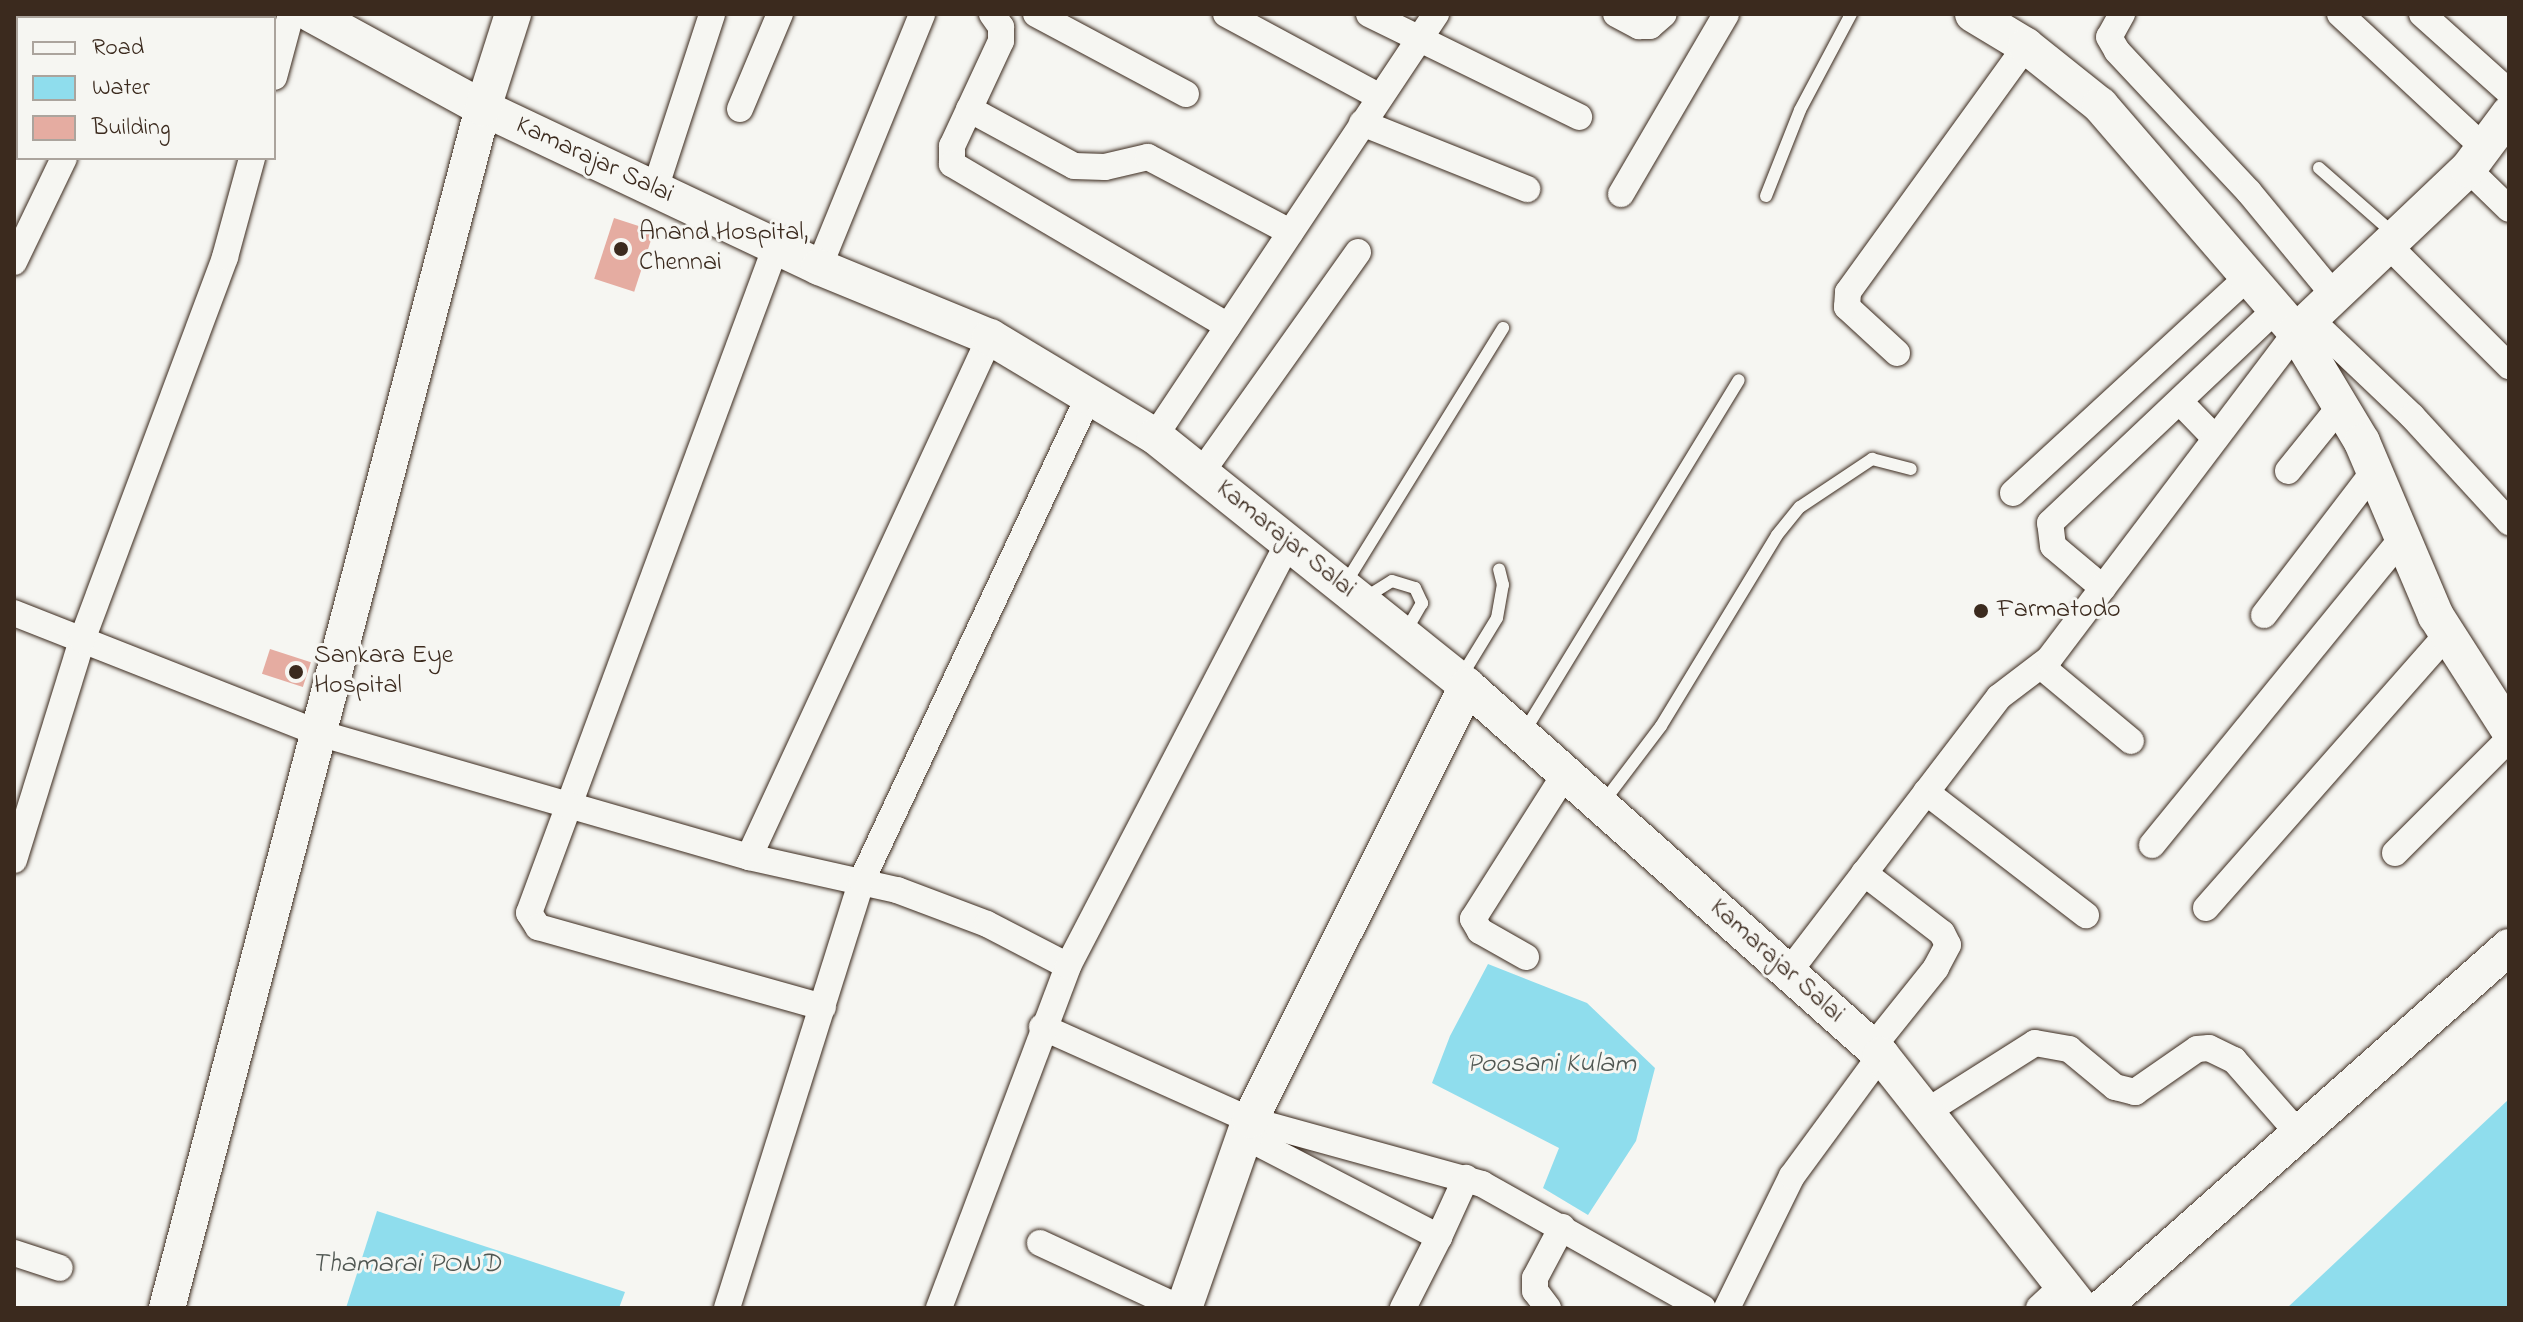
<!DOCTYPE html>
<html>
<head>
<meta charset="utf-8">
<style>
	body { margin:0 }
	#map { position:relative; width:2523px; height:1322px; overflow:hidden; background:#f6f6f2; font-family:"Indie Flower",sans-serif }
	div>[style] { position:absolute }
	.water>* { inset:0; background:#8fdded }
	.building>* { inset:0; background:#e5aca1; transform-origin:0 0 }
	.roads { filter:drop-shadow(0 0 2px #3b2a1e) drop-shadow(0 0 2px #3b2a1e) }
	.lane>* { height:12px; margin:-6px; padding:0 6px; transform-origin:6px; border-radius:6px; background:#f6f6f2 }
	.street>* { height:26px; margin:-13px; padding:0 13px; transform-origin:13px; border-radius:13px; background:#f6f6f2 }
	.secondary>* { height:36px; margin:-18px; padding:0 18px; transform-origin:18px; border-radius:18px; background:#f6f6f2 }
	.dots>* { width:22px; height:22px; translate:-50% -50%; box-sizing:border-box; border:4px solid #f6f6f2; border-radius:50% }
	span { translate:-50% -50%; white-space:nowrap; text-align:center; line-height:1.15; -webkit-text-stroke:6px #f6f6f2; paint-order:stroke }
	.street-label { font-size:26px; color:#3b2a1e }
	.poi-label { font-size:26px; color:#3b2a1e }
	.left { translate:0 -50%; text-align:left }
	.water-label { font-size:28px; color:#505752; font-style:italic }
	.frame { position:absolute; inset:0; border:16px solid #3b2a1e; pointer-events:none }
	.legend { position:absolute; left:16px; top:16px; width:260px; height:144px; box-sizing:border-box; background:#f6f6f2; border:2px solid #aba49d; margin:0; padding:10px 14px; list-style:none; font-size:24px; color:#3b2a1e }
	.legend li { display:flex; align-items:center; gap:16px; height:40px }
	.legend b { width:40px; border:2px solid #aba49d }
</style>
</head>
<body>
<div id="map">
	<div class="water">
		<div style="clip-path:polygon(1488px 964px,1587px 1003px,1655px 1068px,1636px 1141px,1588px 1215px,1543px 1188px,1559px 1148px,1432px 1083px,1450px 1036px)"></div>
		<div style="clip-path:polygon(2509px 1099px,2509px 1308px,2287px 1308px)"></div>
		<div style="clip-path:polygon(377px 1211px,625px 1292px,619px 1308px,346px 1308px)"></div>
	</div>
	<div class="building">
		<div style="left:614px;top:218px;width:42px;height:64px;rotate:18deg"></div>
		<div style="left:270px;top:649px;width:43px;height:26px;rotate:18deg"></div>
	</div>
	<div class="roads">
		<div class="lane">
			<div style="left:2319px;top:168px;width:100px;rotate:41.3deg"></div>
			<div style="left:1766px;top:196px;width:92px;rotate:-68.4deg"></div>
			<div style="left:1800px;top:110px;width:109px;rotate:-62deg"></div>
			<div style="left:1345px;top:584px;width:301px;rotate:-58.3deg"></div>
			<div style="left:1363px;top:599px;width:34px;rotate:-32deg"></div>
			<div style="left:1392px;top:581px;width:24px;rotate:17deg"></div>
			<div style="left:1415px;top:588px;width:17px;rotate:65deg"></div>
			<div style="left:1422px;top:603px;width:34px;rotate:120deg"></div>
			<div style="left:1461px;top:677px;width:69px;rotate:-58.6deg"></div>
			<div style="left:1497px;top:618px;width:34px;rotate:-80deg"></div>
			<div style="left:1503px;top:585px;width:16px;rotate:-104deg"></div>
			<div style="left:1524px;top:732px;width:412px;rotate:-58.6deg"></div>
			<div style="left:1602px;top:804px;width:98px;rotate:-52.9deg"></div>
			<div style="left:1661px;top:726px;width:223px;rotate:-58.7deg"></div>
			<div style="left:1777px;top:535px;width:36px;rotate:-51deg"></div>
			<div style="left:1800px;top:507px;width:87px;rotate:-33.7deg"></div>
			<div style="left:1872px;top:459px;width:40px;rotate:14.4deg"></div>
		</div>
		<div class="street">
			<div style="left:992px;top:14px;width:16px;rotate:55deg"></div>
			<div style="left:1001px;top:27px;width:14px;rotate:90deg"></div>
			<div style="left:1001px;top:41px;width:116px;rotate:115deg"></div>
			<div style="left:952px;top:146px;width:18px;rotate:90deg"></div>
			<div style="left:952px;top:164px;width:320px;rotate:30.4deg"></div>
			<div style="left:1036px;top:14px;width:170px;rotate:28.1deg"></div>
			<div style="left:1226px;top:14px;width:175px;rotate:28.3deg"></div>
			<div style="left:1369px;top:14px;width:234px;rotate:26.1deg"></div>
			<div style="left:1616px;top:14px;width:26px;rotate:28deg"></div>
			<div style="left:1639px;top:26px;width:11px"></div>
			<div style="left:1650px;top:26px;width:18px;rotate:-41deg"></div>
			<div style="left:2122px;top:14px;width:26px;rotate:119deg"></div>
			<div style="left:2109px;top:37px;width:16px;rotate:60deg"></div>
			<div style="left:2117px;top:51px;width:193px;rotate:46.9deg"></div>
			<div style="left:2249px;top:192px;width:134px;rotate:50.5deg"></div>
			<div style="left:2340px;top:14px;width:197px;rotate:42.9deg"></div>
			<div style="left:2422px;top:14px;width:117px;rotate:41.9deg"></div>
			<div style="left:138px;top:18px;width:4px;rotate:-63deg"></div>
			<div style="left:274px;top:77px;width:65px;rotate:-74.9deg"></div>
			<div style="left:740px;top:109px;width:103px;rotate:-67.2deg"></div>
			<div style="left:969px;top:109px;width:119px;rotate:28.5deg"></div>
			<div style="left:1074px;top:166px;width:31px;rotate:2deg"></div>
			<div style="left:1105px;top:167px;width:44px;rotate:-13.1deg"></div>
			<div style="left:1148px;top:157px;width:161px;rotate:27.8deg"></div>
			<div style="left:1362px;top:123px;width:178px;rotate:21.8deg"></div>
			<div style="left:2468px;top:169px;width:57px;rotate:44.3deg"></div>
			<div style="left:655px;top:189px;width:183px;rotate:-71.9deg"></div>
			<div style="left:1621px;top:194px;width:208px;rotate:-59.7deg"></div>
			<div style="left:2387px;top:244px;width:173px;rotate:45deg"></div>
			<div style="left:776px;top:246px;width:711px;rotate:110.32deg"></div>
			<div style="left:529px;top:913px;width:17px;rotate:57deg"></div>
			<div style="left:538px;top:927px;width:296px;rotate:15.7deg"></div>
			<div style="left:14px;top:262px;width:115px;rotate:-64.3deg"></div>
			<div style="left:819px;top:267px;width:273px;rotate:-67.8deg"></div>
			<div style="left:2309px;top:318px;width:142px;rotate:43.6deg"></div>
			<div style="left:2412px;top:416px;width:144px;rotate:47.5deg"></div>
			<div style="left:1897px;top:353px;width:68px;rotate:-137.4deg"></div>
			<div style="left:1847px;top:307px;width:15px;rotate:-86deg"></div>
			<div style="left:1848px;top:292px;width:304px;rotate:-54.1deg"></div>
			<div style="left:2180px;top:402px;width:50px;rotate:45.8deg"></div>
			<div style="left:1155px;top:436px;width:507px;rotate:-56.34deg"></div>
			<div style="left:2288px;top:471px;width:80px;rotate:-51.1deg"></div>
			<div style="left:1201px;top:473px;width:271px;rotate:-54.6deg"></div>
			<div style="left:2013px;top:493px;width:316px;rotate:-42.6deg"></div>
			<div style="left:2103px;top:588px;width:65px;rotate:-140deg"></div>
			<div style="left:2053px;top:546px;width:23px;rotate:-97deg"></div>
			<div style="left:2050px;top:523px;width:310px;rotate:-43.4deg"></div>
			<div style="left:14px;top:613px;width:328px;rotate:21.5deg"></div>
			<div style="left:319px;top:733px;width:448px;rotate:16.1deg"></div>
			<div style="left:749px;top:857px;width:152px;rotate:12.6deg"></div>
			<div style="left:897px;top:890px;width:96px;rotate:20.7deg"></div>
			<div style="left:987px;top:924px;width:91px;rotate:27.4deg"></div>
			<div style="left:2264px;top:615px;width:183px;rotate:-52.6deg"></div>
			<div style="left:2041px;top:666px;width:117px;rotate:39.8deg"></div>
			<div style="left:1926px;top:792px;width:202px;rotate:37.6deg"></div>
			<div style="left:2152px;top:845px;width:396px;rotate:-50.8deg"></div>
			<div style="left:2395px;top:853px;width:161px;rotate:-45deg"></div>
			<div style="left:749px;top:857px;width:573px;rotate:-65.13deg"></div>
			<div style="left:14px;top:860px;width:230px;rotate:-72.8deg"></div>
			<div style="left:82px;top:640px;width:409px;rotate:-69.5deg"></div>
			<div style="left:225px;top:257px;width:103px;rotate:-74.7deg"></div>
			<div style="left:1864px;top:873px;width:98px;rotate:37.6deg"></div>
			<div style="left:1942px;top:933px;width:13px;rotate:63deg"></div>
			<div style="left:1948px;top:945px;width:26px;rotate:118deg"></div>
			<div style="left:1936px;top:968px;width:102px;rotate:128.7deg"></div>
			<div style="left:2206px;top:908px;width:364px;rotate:-48.6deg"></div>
			<div style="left:1526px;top:957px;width:53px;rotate:-150.5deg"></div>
			<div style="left:1480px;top:931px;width:14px;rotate:-120deg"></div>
			<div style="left:1473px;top:919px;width:172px;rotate:-57.6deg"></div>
			<div style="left:1788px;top:973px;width:347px;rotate:-52.6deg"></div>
			<div style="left:1999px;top:697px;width:63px;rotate:-37.2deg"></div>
			<div style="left:2049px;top:659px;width:410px;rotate:-52.9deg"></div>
			<div style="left:1042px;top:1027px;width:228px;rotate:24.1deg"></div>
			<div style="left:1250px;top:1120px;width:241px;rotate:15.4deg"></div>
			<div style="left:1482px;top:1184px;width:253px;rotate:29.3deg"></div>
			<div style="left:1926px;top:1112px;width:129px;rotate:-32.3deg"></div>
			<div style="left:2035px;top:1043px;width:35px;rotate:10deg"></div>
			<div style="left:2069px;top:1049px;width:60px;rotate:39.6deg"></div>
			<div style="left:2115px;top:1087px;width:21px;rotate:14deg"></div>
			<div style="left:2135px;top:1092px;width:75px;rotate:-34.7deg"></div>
			<div style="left:2197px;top:1049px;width:12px;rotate:-5deg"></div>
			<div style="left:2209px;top:1048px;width:28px;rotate:26deg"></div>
			<div style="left:2234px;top:1060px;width:98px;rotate:48.7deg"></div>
			<div style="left:1244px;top:1136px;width:220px;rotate:27.4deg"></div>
			<div style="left:1439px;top:1237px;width:80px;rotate:116.9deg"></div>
			<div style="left:1439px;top:1237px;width:65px;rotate:-65.4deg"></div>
			<div style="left:1040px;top:1243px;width:154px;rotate:24.9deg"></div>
			<div style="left:14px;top:1253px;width:48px;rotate:18.1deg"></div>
			<div style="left:727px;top:1308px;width:449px;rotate:-72.5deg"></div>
			<div style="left:862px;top:880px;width:537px;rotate:-64.87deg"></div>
			<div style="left:939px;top:1308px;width:366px;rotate:-69.3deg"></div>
			<div style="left:1068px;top:966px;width:477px;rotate:-62.5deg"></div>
			<div style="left:1548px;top:1308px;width:21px;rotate:-127deg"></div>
			<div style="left:1535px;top:1291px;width:13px;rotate:-90deg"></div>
			<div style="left:1535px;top:1278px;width:58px;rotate:-62.1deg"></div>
			<div style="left:1727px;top:1308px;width:147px;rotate:-63.8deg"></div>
			<div style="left:1792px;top:1176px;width:150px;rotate:-53.7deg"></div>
			<div style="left:2039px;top:1308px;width:34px;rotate:-43deg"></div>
		</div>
		<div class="secondary">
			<div style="left:311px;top:14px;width:196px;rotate:28.7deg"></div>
			<div style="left:483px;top:108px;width:372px;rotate:25.3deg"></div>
			<div style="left:819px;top:267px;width:185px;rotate:22.3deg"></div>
			<div style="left:990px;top:337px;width:192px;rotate:31deg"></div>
			<div style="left:1155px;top:436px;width:400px;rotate:38.7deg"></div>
			<div style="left:1467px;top:686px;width:555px;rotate:41.71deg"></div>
			<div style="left:1881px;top:1055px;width:323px;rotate:51.7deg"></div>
			<div style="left:1973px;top:14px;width:62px;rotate:31.1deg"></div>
			<div style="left:2026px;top:46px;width:95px;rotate:38.6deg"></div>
			<div style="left:2100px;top:105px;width:300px;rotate:49.2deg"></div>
			<div style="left:2296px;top:332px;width:128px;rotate:59deg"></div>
			<div style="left:2362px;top:442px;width:189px;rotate:67deg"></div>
			<div style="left:2436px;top:616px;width:135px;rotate:57.4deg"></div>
			<div style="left:2296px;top:332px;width:237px;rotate:-43.5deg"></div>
			<div style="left:2468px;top:169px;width:69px;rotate:-53.3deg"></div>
			<div style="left:167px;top:1308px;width:1241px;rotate:-75.25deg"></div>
			<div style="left:483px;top:108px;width:99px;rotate:-72.3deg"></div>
			<div style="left:1184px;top:1308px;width:199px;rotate:-70.7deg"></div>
			<div style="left:1250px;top:1120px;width:485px;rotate:-63.4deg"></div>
			<div style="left:2102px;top:1308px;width:544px;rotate:-41.57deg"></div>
		</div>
	</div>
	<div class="dots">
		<div style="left:621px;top:249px;background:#3b2a1e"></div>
		<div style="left:1981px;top:611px;background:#3b2a1e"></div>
		<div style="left:296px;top:672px;background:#3b2a1e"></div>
	</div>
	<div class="street-label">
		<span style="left:594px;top:161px;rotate:25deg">Kamarajar Salai</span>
		<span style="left:1285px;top:540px;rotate:39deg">Kamarajar Salai</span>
		<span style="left:1776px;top:962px;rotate:42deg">Kamarajar Salai</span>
	</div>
	<div class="poi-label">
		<span class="left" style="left:639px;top:249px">Anand Hospital,<br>Chennai</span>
		<span class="left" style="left:1997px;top:611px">Farmatodo</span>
		<span class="left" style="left:314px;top:672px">Sankara Eye<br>Hospital</span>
	</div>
	<div class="water-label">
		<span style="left:1551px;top:1065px">Poosani Kulam</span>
		<span style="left:406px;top:1265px">Thamarai POND</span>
	</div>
	<div class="frame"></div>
	<ul class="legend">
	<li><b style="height:10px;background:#f6f6f2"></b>Road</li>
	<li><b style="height:22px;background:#8fdded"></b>Water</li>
	<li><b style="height:22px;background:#e5aca1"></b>Building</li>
	</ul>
</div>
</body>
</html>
